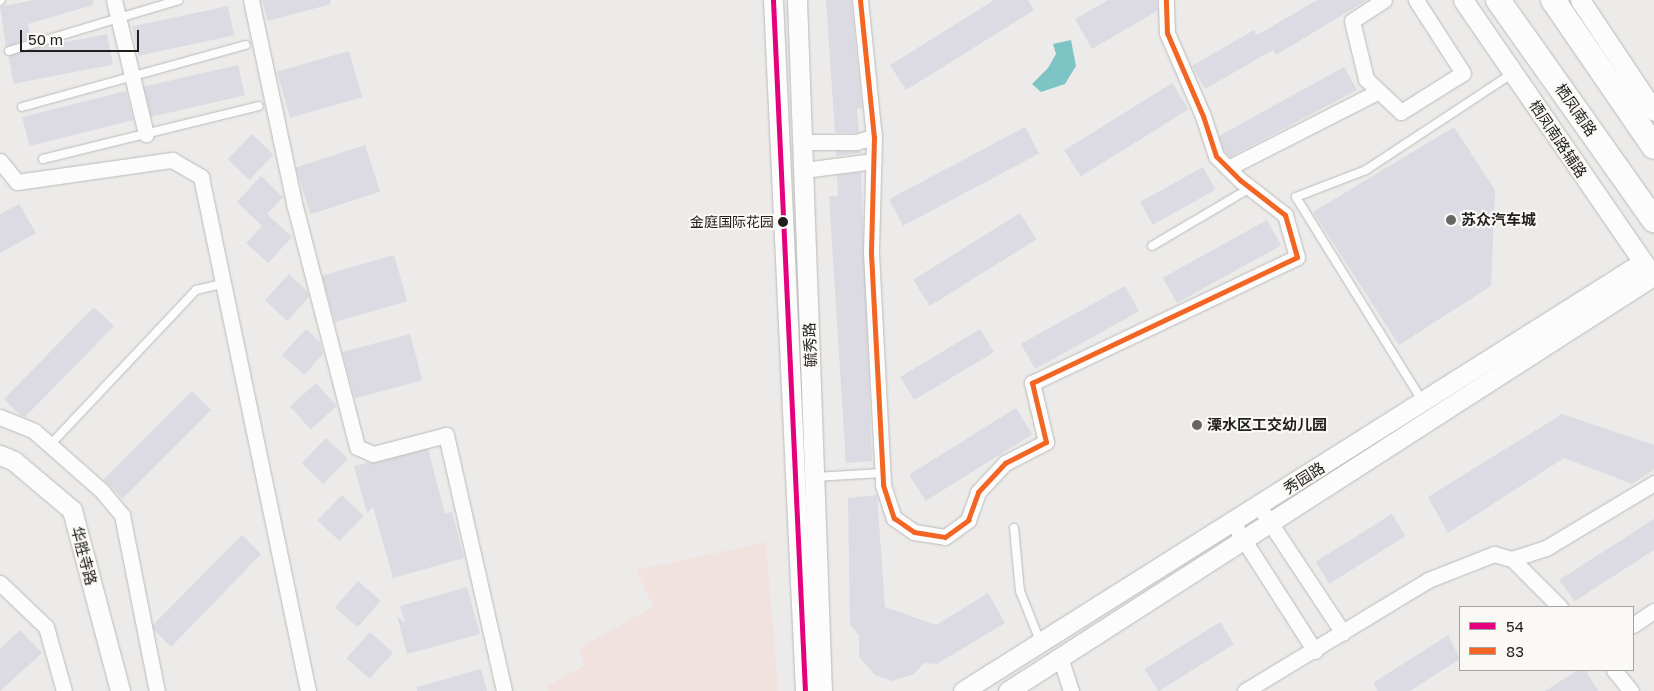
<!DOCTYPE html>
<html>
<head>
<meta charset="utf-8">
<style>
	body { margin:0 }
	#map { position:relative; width:1654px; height:691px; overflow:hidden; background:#ecebe9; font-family:"Golos Text","Noto Sans SC",sans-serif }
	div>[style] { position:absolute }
	.industrial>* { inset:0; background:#f1e2df }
	.water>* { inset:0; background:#7ec4c5 }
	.building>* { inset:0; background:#dcdae3; transform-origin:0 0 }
	.roads { filter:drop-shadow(0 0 1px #bbbab9) drop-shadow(0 0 1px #bbbab9) }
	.service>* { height:8px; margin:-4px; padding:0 4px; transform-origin:4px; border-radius:4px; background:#fcfcfc }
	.minor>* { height:15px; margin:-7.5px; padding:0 7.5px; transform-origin:7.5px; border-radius:7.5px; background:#fcfcfc }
	.tertiary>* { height:19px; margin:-9.5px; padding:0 9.5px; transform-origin:9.5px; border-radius:9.5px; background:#fcfcfc }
	.primary>* { height:24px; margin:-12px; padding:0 12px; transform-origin:12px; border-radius:12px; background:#fcfcfc }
	.bus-1>* { height:5px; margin:-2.5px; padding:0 2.5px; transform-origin:2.5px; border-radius:2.5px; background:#e5007d }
	.bus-2>* { height:5px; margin:-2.5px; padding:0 2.5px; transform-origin:2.5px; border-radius:2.5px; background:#f26522 }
	.dots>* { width:14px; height:14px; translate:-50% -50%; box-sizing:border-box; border:2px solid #fbf9f6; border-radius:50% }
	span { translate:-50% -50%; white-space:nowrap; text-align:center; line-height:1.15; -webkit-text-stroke:4px #fbf9f6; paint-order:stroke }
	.bus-label { font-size:14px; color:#201f1e }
	.right { translate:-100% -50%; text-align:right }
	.street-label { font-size:15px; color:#201f1e }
	.poi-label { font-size:15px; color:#201f1e; font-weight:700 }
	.left { translate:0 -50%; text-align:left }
	.legend { position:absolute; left:1459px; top:606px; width:175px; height:65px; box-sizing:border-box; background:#fbf9f6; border:1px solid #a3a2a0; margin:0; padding:6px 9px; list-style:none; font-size:15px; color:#201f1e }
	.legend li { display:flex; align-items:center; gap:10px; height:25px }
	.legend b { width:25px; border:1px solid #a3a2a0 }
	.scale { position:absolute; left:20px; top:30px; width:119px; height:22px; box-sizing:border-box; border:2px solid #201f1e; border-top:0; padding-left:6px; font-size:15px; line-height:18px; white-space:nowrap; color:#201f1e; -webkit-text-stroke:4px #fbf9f6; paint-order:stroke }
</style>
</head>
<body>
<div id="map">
	<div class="industrial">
		<div style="clip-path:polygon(766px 542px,778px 691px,548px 691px,545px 687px,584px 666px,579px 648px,653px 607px,636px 570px)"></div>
	</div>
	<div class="water">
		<div style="clip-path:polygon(1071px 40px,1076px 66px,1065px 84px,1041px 92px,1032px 84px,1048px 68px,1056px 54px,1053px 44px)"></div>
	</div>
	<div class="building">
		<div style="clip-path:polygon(33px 0,93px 0,93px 5px,28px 24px,31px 38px,6px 47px,0 7px)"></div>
		<div style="clip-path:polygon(262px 0,330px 0,331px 4px,268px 21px)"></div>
		<div style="clip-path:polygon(826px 0,851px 0,862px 108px,857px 109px,859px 132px,855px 133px,835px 133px)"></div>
		<div style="clip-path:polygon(994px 0,1028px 0,1034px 10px,906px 90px,890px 65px)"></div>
		<div style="clip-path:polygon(1108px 0,1157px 0,1157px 11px,1092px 49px,1075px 19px)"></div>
		<div style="clip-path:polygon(1317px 0,1367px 0,1276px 55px,1273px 50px,1205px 89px,1192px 66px,1254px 30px,1257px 35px)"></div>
		<div style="left:228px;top:6px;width:30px;height:98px;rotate:78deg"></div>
		<div style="left:107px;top:34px;width:31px;height:101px;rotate:79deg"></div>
		<div style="left:349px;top:51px;width:48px;height:75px;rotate:74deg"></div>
		<div style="left:238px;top:65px;width:31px;height:97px;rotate:77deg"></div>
		<div style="clip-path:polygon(1344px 67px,1357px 90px,1230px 157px,1224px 151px,1219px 136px)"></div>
		<div style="left:1172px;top:83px;width:31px;height:127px;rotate:58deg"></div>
		<div style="left:126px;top:91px;width:30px;height:107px;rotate:76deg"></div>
		<div style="left:1025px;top:127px;width:30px;height:154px;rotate:62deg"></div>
		<div style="clip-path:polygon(1454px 127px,1495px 190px,1491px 286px,1399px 345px,1313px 212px)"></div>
		<div style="left:252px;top:134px;width:30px;height:35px;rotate:44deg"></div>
		<div style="left:365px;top:145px;width:49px;height:73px;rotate:72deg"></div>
		<div style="clip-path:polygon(836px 151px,860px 151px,860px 153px,836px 156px)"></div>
		<div style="left:1203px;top:167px;width:26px;height:72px;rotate:61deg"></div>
		<div style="clip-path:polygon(861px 172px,872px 461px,846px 463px,829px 196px,838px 196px,837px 175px)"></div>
		<div style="clip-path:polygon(261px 176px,283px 197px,267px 214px,292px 237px,268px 263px,246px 243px,262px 226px,237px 202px)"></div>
		<div style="clip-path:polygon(19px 204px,36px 233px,0 253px,0 214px)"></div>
		<div style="left:1020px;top:213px;width:31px;height:126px;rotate:58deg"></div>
		<div style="left:1267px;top:220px;width:29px;height:119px;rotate:61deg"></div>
		<div style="left:394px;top:255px;width:48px;height:75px;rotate:74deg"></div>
		<div style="clip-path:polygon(289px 274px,307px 291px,309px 297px,287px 321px,265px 300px)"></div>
		<div style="left:1125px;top:286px;width:29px;height:119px;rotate:61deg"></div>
		<div style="clip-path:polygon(94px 307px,114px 326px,25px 417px,20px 415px,4px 399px)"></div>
		<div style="clip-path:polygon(306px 329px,320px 342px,323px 354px,304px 375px,282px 355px)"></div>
		<div style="left:980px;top:329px;width:27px;height:93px;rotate:59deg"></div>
		<div style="left:410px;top:334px;width:48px;height:70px;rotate:75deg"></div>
		<div style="left:316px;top:383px;width:31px;height:35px;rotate:48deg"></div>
		<div style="left:192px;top:391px;width:27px;height:125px;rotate:45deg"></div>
		<div style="left:1016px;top:408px;width:31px;height:126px;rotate:58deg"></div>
		<div style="clip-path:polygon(1562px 414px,1654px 445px,1654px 469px,1632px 484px,1564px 458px,1448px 533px,1428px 497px)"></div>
		<div style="left:326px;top:438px;width:30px;height:35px;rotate:44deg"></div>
		<div style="clip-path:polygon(428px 449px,445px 514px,452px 512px,464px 558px,393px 578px,373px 507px,367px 513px,354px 466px)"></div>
		<div style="left:342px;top:495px;width:30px;height:35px;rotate:44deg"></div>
		<div style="clip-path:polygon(877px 495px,885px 607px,936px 625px,988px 593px,1005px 623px,937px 664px,924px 663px,914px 674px,892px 681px,875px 675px,859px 657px,859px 635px,850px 625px,848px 498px)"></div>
		<div style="left:1392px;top:514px;width:26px;height:90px;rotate:58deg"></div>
		<div style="clip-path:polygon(1654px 519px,1654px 550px,1575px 601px,1559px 580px)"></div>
		<div style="clip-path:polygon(242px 535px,261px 554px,171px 647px,155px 631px,153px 625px)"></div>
		<div style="left:358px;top:581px;width:30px;height:35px;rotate:41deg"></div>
		<div style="clip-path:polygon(467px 587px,480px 634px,407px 654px,397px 616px,405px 623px,400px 606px)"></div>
		<div style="left:1220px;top:622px;width:26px;height:89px;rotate:58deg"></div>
		<div style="clip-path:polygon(20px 630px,42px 653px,0 691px,0 649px)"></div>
		<div style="left:370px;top:632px;width:31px;height:35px;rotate:42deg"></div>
		<div style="clip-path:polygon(1448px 635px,1460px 659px,1410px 691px,1378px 691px,1373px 683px)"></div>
		<div style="clip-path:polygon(481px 669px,487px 691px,417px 691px,417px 687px)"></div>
		<div style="clip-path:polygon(1578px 670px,1585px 670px,1598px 691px,1545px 691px)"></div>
	</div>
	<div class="roads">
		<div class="service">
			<div style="left:0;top:1px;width:1px;rotate:-45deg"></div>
			<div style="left:9px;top:51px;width:177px;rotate:-16.7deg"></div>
			<div style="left:22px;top:107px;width:232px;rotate:-15.5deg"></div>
			<div style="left:43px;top:159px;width:222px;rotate:-13.8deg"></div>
			<div style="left:1152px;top:246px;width:114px;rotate:-30.6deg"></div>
			<div style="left:1423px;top:402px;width:241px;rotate:-121.8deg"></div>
			<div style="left:1296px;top:197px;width:75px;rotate:-21.1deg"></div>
			<div style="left:1366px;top:170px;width:176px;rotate:-33.4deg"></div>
			<div style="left:50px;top:445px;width:213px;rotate:-46.7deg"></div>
			<div style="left:196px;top:290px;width:28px;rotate:-13deg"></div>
			<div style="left:815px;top:477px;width:67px;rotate:-3.4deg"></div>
			<div style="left:1014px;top:528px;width:63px;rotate:84.6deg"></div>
			<div style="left:1020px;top:591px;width:54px;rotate:68.2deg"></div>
		</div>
		<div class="minor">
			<div style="left:114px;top:0;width:138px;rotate:76.6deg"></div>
			<div style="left:251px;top:0;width:208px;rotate:78deg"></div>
			<div style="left:294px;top:203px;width:252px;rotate:75.5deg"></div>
			<div style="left:357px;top:447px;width:17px;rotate:24deg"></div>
			<div style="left:373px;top:454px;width:75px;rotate:-14.6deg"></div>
			<div style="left:446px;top:435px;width:262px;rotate:77.2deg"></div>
			<div style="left:860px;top:0;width:138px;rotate:84.2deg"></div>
			<div style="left:874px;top:137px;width:116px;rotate:91.5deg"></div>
			<div style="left:871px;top:253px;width:232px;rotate:87deg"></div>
			<div style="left:883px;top:485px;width:35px;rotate:72deg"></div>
			<div style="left:894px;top:518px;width:24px;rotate:35deg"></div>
			<div style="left:914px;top:532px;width:31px;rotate:9deg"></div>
			<div style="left:945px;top:537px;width:29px;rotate:-36deg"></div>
			<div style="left:968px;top:520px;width:30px;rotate:-70deg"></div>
			<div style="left:978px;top:492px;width:40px;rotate:-47deg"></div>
			<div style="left:1005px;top:463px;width:46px;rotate:-27.1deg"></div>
			<div style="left:1046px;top:442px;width:61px;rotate:-103.3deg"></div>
			<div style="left:1032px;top:383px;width:293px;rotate:-25.4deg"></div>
			<div style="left:1297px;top:257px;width:44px;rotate:-105.9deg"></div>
			<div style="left:1285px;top:215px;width:57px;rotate:-142.1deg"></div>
			<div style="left:1240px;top:180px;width:34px;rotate:-135deg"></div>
			<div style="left:1216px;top:156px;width:42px;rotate:-108deg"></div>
			<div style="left:1203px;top:116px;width:90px;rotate:-113.4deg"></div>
			<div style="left:1167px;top:33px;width:33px;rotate:-92deg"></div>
			<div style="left:1384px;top:0;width:38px;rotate:147deg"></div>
			<div style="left:1352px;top:21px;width:60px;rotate:76.4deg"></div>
			<div style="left:1366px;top:79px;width:48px;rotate:43.3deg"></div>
			<div style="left:1401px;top:112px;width:73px;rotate:-32.2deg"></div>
			<div style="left:1463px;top:73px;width:87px;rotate:-122.8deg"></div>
			<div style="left:801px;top:142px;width:55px"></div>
			<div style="left:856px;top:142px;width:19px;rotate:-16deg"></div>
			<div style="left:0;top:161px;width:27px;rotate:51deg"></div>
			<div style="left:17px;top:182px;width:157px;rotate:-8.1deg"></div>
			<div style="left:172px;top:160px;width:34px;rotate:30deg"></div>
			<div style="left:201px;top:177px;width:525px;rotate:78.24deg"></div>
			<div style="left:1228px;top:168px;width:169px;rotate:-27deg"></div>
			<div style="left:804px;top:170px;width:70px;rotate:-7.4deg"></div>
			<div style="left:0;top:417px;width:37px;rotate:22deg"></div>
			<div style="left:34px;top:431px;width:89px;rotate:41.4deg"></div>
			<div style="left:101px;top:490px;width:33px;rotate:50deg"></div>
			<div style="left:122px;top:515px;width:179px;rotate:78.8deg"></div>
			<div style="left:1259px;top:506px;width:152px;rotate:56.5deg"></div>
			<div style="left:1233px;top:523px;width:152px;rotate:57.4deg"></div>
			<div style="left:1512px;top:559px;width:36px;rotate:-18deg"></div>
			<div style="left:1546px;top:548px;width:126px;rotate:-31deg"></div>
			<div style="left:0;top:583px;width:64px;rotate:43.7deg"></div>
			<div style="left:46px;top:627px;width:66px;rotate:74.3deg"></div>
			<div style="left:1633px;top:625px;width:25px;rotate:-34deg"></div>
			<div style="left:1060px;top:657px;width:36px;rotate:72deg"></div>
			<div style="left:1614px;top:670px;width:27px;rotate:51deg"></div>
			<div style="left:1245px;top:691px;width:214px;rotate:-31.2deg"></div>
			<div style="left:1428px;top:580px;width:71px;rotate:-21.5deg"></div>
			<div style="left:1494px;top:554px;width:19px;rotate:16deg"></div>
			<div style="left:1512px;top:559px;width:68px;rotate:45deg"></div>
		</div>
		<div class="tertiary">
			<div style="left:773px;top:0;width:692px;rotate:87.35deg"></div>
			<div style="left:797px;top:0;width:691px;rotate:87.93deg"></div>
			<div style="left:1463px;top:0;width:329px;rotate:55.5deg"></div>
			<div style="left:1580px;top:0;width:133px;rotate:56.3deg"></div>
			<div style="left:0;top:455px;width:15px;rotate:23deg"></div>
			<div style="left:14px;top:461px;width:76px;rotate:40.2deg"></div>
			<div style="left:72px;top:510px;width:187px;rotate:75.1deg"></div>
			<div style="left:963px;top:691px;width:804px;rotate:-32.25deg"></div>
			<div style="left:1008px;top:691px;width:767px;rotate:-32.76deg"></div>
		</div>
		<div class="primary">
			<div style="left:1498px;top:0;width:270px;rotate:54.7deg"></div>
			<div style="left:1553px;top:0;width:178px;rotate:55.5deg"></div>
		</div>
	</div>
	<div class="bus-1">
		<div style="left:773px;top:0;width:692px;rotate:87.35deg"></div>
	</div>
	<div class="bus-2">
		<div style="left:860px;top:0;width:138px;rotate:84.2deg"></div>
		<div style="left:874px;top:137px;width:116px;rotate:91.5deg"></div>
		<div style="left:871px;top:253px;width:232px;rotate:87deg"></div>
		<div style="left:883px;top:485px;width:35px;rotate:72deg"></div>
		<div style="left:894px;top:518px;width:24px;rotate:35deg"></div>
		<div style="left:914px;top:532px;width:31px;rotate:9deg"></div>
		<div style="left:945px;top:537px;width:29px;rotate:-36deg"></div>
		<div style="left:968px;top:520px;width:30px;rotate:-70deg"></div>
		<div style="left:978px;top:492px;width:40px;rotate:-47deg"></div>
		<div style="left:1005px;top:463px;width:46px;rotate:-27.1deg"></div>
		<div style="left:1046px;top:442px;width:61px;rotate:-103.3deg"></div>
		<div style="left:1032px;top:383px;width:293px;rotate:-25.4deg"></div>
		<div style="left:1297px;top:257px;width:44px;rotate:-105.9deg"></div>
		<div style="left:1285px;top:215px;width:57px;rotate:-142.1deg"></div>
		<div style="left:1240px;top:180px;width:34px;rotate:-135deg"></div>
		<div style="left:1216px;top:156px;width:42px;rotate:-108deg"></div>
		<div style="left:1203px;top:116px;width:90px;rotate:-113.4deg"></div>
		<div style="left:1167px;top:33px;width:33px;rotate:-92deg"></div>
	</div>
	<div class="dots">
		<div style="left:1451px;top:220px;background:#676665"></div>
		<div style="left:783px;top:222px;background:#201f1e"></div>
		<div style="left:1197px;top:425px;background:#676665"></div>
	</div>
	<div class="bus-label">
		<span class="right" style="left:774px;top:222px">金庭国际花园</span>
	</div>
	<div class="street-label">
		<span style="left:1576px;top:110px;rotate:55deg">栖凤南路</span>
		<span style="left:1558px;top:139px;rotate:56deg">栖凤南路辅路</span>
		<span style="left:810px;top:345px;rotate:-92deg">毓秀路</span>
		<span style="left:1304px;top:478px;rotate:-32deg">秀园路</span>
		<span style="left:84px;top:556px;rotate:75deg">华胜寺路</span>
	</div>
	<div class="poi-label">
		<span class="left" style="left:1461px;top:220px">苏众汽车城</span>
		<span class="left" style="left:1207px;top:425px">溧水区工交幼儿园</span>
	</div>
	<ul class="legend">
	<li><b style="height:6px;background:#e5007d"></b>54</li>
	<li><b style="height:6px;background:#f26522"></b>83</li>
	</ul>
	<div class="scale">50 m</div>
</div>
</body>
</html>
